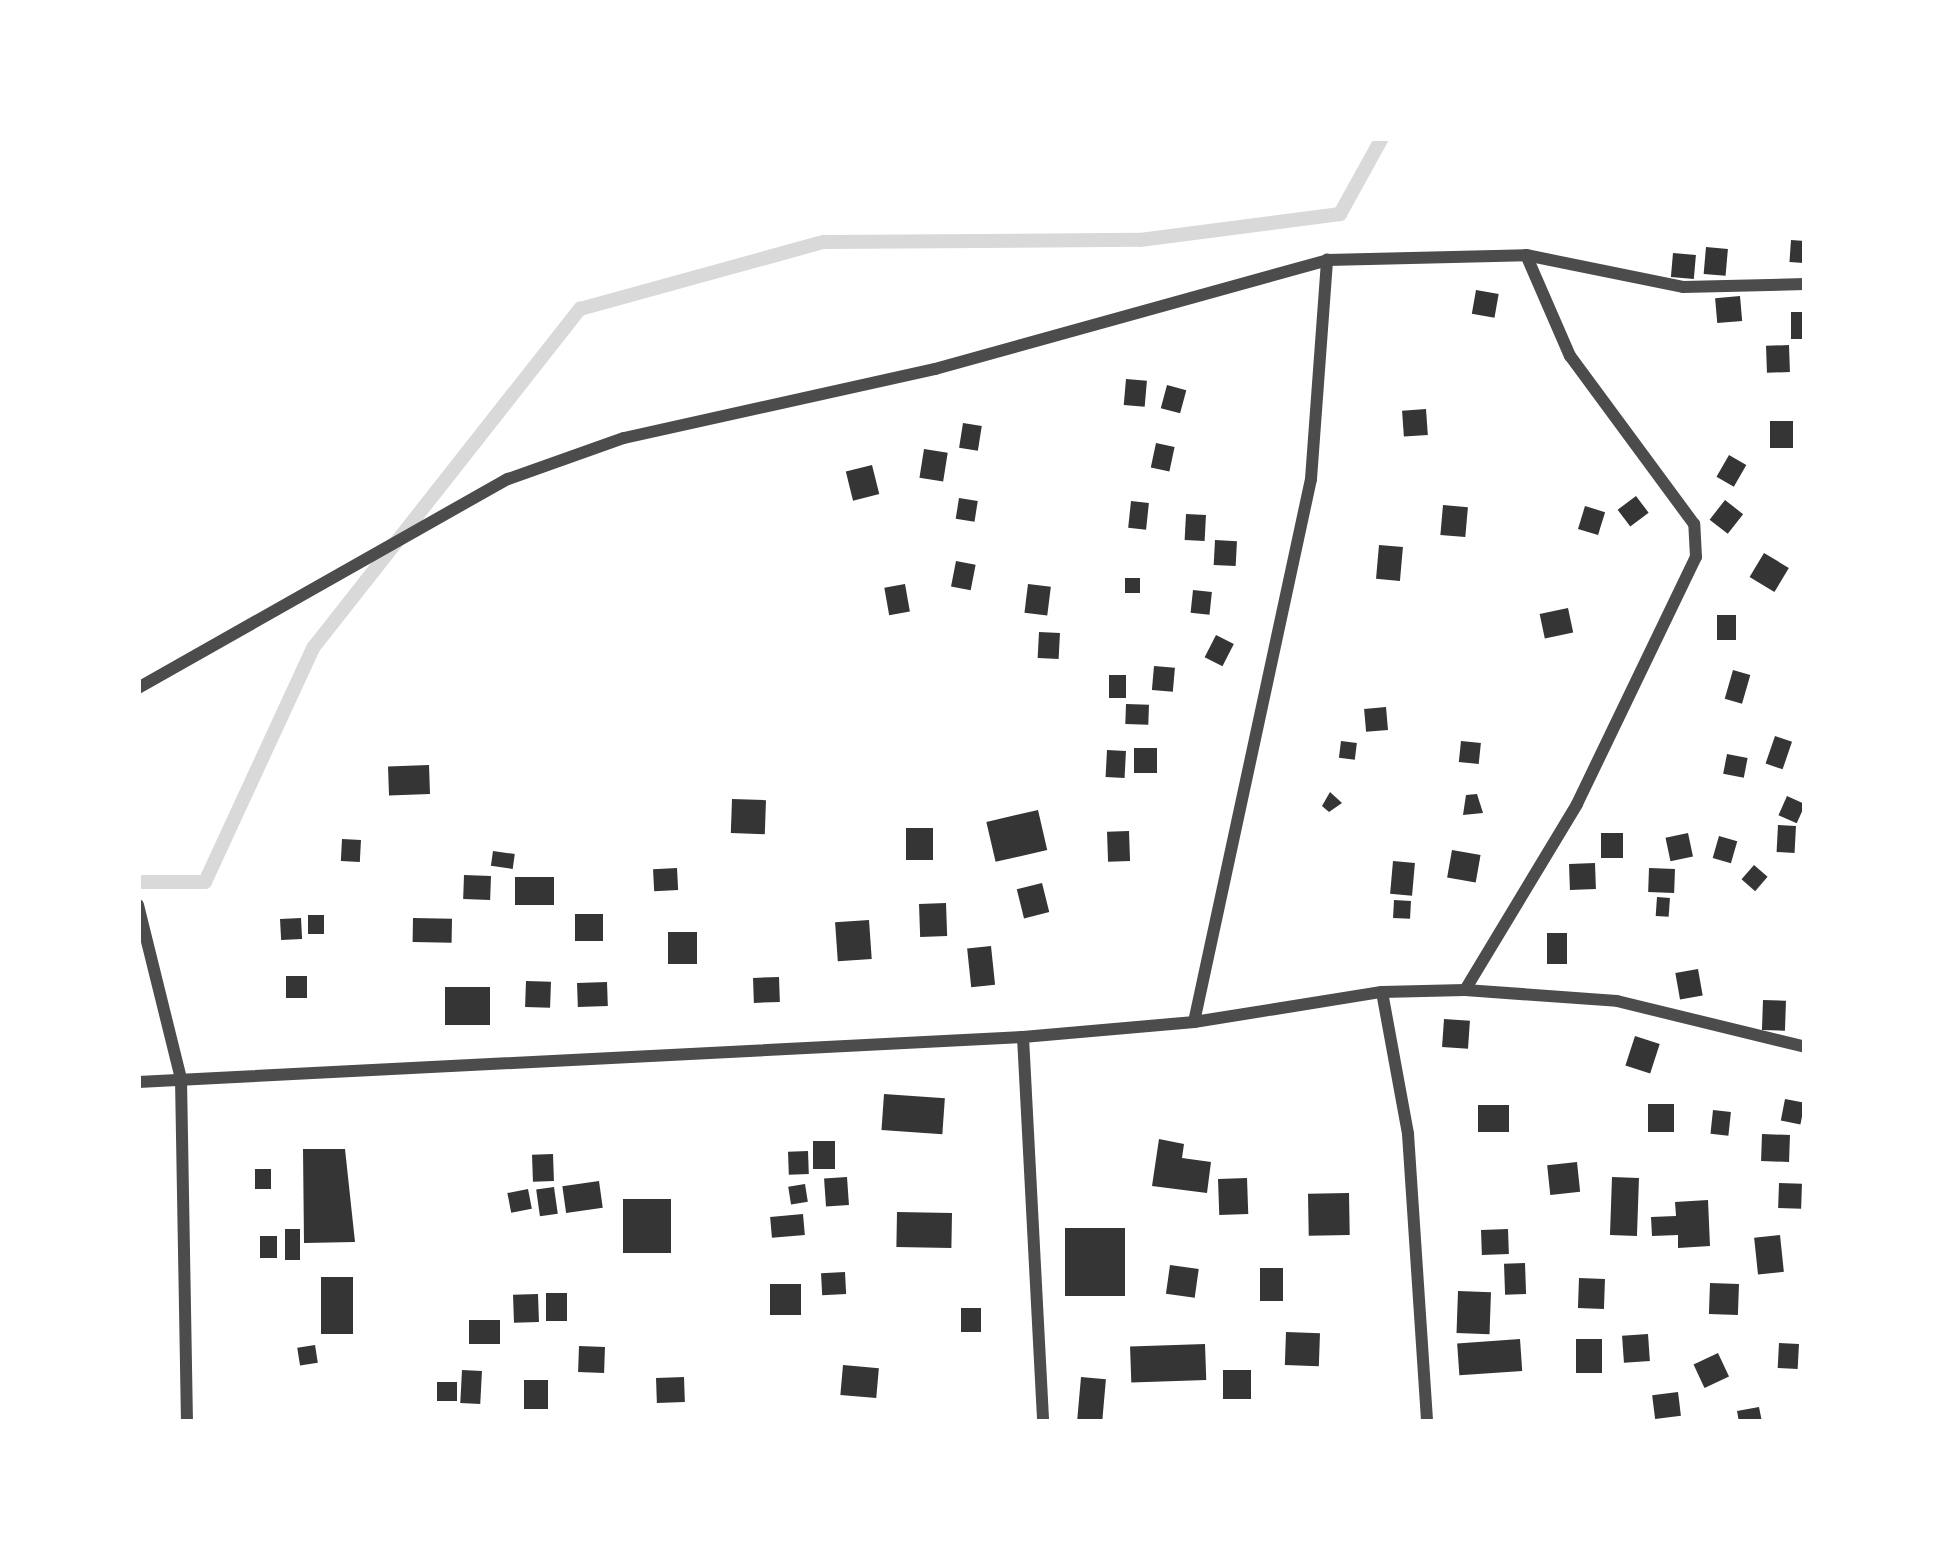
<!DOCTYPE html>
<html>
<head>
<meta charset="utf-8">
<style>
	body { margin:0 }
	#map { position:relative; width:1943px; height:1560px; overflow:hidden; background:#fff; font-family:Lato,sans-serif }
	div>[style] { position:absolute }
	.stream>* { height:14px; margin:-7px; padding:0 7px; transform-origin:7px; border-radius:7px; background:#d9d9d9 }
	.building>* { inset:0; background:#353535; transform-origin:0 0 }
	.minor>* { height:12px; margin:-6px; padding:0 6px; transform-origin:6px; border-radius:6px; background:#4c4c4c }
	span { translate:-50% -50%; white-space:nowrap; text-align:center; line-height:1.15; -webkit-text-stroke:10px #fff; paint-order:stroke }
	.frame { position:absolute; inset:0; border:141px solid #fff; pointer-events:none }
</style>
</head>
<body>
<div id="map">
	<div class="stream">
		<div style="left:138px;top:882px;width:67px"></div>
		<div style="left:205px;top:882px;width:258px;rotate:-65.2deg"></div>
		<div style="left:313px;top:648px;width:432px;rotate:-51.8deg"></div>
		<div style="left:580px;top:309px;width:253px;rotate:-15.4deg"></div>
		<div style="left:824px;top:242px;width:316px;rotate:-0.4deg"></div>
		<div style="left:1140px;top:240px;width:202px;rotate:-7.4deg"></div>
		<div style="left:1340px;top:214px;width:87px;rotate:-61.1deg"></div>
	</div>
	<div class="building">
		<div style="left:1791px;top:240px;width:14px;height:22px;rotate:4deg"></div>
		<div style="left:1706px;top:247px;width:22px;height:27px;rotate:5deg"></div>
		<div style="left:1673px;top:253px;width:23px;height:24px;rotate:5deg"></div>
		<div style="left:1476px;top:290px;width:23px;height:24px;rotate:10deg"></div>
		<div style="left:1740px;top:296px;width:25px;height:25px;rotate:85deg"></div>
		<div style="left:1791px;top:312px;width:14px;height:27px"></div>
		<div style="left:1789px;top:345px;width:27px;height:23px;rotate:88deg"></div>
		<div style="left:1126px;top:379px;width:21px;height:26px;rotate:5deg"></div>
		<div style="left:1167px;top:385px;width:20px;height:24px;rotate:15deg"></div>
		<div style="left:1426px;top:409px;width:26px;height:24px;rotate:86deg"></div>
		<div style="left:1770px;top:421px;width:23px;height:27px"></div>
		<div style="left:963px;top:423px;width:19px;height:25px;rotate:9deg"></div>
		<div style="left:1156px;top:443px;width:19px;height:25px;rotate:12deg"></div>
		<div style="left:924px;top:449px;width:24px;height:29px;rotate:9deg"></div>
		<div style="left:1729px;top:455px;width:20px;height:25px;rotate:30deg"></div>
		<div style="left:872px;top:465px;width:30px;height:27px;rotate:76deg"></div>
		<div style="left:1636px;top:496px;width:21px;height:23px;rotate:53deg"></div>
		<div style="left:959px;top:498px;width:19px;height:21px;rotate:9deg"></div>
		<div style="left:1725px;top:500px;width:23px;height:25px;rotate:38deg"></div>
		<div style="left:1131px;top:501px;width:18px;height:27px;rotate:6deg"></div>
		<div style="left:1443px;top:505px;width:25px;height:30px;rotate:5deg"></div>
		<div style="left:1585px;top:506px;width:21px;height:24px;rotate:17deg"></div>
		<div style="left:1186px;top:514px;width:20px;height:26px;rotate:3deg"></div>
		<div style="left:1215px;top:540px;width:22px;height:25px;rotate:3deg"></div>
		<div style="left:1379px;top:545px;width:24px;height:34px;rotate:5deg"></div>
		<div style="left:1764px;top:553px;width:29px;height:28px;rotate:31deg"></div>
		<div style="left:956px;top:561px;width:20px;height:26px;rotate:11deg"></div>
		<div style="left:1125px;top:578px;width:15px;height:15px"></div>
		<div style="left:905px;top:584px;width:28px;height:21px;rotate:80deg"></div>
		<div style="left:1028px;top:584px;width:23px;height:29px;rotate:7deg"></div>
		<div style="left:1193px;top:590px;width:19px;height:23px;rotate:6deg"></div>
		<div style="left:1568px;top:608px;width:25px;height:29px;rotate:78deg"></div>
		<div style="left:1717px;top:615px;width:19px;height:25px"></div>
		<div style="left:1039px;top:632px;width:21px;height:26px;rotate:3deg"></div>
		<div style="left:1216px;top:635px;width:20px;height:25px;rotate:27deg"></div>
		<div style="left:1154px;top:666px;width:21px;height:24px;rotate:5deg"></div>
		<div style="left:1733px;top:670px;width:18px;height:30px;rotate:16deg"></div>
		<div style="left:1109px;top:675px;width:17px;height:23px"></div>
		<div style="left:1126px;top:704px;width:23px;height:20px;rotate:2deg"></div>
		<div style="left:1386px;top:707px;width:23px;height:22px;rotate:85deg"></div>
		<div style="left:1775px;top:736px;width:18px;height:29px;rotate:19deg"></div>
		<div style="left:1341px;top:741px;width:16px;height:17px;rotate:7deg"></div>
		<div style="left:1461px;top:741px;width:20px;height:21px;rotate:6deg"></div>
		<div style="left:1134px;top:748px;width:23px;height:25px"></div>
		<div style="left:1107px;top:750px;width:19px;height:27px;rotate:3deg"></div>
		<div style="left:1727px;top:754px;width:21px;height:20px;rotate:11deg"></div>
		<div style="left:429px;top:765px;width:29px;height:41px;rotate:88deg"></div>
		<div style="clip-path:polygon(1330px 792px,1342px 803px,1329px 812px,1322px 806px)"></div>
		<div style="clip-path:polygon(1477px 794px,1483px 813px,1463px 815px,1466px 795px)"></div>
		<div style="left:1787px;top:796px;width:20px;height:21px;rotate:24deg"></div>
		<div style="left:732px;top:799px;width:34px;height:34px;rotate:2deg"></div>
		<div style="left:1038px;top:810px;width:41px;height:53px;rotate:77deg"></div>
		<div style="left:1778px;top:825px;width:18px;height:27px;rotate:3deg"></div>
		<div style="left:906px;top:828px;width:27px;height:32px"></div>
		<div style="left:1129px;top:831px;width:30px;height:22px;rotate:88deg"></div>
		<div style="left:1601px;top:833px;width:22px;height:25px"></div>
		<div style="left:1688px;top:833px;width:24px;height:23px;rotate:78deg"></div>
		<div style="left:1719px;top:836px;width:19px;height:23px;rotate:16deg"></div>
		<div style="left:342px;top:839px;width:19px;height:22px;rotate:3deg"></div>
		<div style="left:1452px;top:850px;width:29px;height:28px;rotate:10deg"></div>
		<div style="left:493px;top:851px;width:22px;height:15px;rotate:8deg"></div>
		<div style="left:1393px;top:861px;width:22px;height:33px;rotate:5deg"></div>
		<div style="left:1595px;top:863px;width:26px;height:26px;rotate:88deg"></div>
		<div style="left:1754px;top:865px;width:18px;height:19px;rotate:41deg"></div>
		<div style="left:677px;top:868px;width:22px;height:24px;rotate:87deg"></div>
		<div style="left:1649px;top:868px;width:26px;height:24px;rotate:2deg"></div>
		<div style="left:464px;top:875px;width:27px;height:24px;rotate:2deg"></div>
		<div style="left:515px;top:877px;width:39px;height:28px"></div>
		<div style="left:1042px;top:883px;width:30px;height:26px;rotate:76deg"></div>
		<div style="left:1657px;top:897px;width:13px;height:19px;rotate:4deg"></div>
		<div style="left:1394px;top:900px;width:17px;height:18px;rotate:3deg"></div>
		<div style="left:946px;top:903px;width:33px;height:27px;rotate:88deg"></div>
		<div style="left:575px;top:914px;width:28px;height:27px"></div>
		<div style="left:308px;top:915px;width:16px;height:19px"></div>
		<div style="left:301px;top:918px;width:21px;height:21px;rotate:87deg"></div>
		<div style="left:413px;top:918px;width:39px;height:24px;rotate:1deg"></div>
		<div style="left:869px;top:920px;width:39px;height:34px;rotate:86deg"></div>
		<div style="left:668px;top:932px;width:29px;height:32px"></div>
		<div style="left:1547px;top:933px;width:20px;height:31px"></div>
		<div style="left:991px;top:946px;width:39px;height:24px;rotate:84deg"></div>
		<div style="left:1698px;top:969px;width:27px;height:23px;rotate:80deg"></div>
		<div style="left:286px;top:976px;width:21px;height:22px"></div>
		<div style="left:779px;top:977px;width:25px;height:26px;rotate:88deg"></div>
		<div style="left:526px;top:981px;width:25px;height:26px;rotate:2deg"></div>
		<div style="left:607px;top:982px;width:24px;height:30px;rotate:88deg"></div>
		<div style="left:490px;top:987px;width:38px;height:45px;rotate:90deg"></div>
		<div style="left:1763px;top:1000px;width:23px;height:30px;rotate:2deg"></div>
		<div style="left:1444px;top:1019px;width:26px;height:28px;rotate:4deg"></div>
		<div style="left:1635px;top:1036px;width:26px;height:31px;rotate:18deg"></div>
		<div style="left:884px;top:1094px;width:61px;height:36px;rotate:4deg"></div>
		<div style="left:1785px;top:1099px;width:20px;height:22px;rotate:11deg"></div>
		<div style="left:1674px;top:1104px;width:28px;height:26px;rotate:90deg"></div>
		<div style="left:1478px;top:1105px;width:31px;height:27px"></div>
		<div style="left:1713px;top:1110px;width:18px;height:24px;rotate:6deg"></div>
		<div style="left:1762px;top:1134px;width:28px;height:27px;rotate:2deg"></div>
		<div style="clip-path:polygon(1159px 1139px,1184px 1144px,1182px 1158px,1211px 1162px,1207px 1193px,1152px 1186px)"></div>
		<div style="left:813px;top:1141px;width:22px;height:28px"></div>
		<div style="clip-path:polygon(303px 1149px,345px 1149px,355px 1242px,304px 1243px)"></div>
		<div style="left:808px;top:1151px;width:23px;height:20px;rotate:88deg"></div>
		<div style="left:553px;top:1154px;width:27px;height:21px;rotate:88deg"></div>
		<div style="left:1577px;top:1162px;width:30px;height:30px;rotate:84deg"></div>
		<div style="left:255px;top:1169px;width:16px;height:20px"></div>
		<div style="left:847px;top:1177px;width:28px;height:23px;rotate:86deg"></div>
		<div style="left:1612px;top:1177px;width:27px;height:58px;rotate:2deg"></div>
		<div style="left:1247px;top:1178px;width:36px;height:29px;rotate:88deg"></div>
		<div style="left:599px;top:1181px;width:27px;height:37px;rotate:82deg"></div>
		<div style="left:1779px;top:1183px;width:23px;height:25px;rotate:2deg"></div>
		<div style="left:805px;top:1184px;width:18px;height:17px;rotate:81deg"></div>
		<div style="left:554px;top:1187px;width:27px;height:18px;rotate:82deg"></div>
		<div style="left:528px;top:1189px;width:20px;height:21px;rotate:79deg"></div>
		<div style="left:1349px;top:1193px;width:42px;height:41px;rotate:89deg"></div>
		<div style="left:623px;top:1199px;width:48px;height:54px"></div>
		<div style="clip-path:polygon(1708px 1200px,1710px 1246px,1678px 1248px,1678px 1235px,1652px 1236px,1651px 1217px,1676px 1216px,1675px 1202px)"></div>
		<div style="left:897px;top:1212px;width:55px;height:35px;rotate:1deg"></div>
		<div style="left:803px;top:1214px;width:21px;height:33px;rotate:85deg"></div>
		<div style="left:1065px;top:1228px;width:60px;height:68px"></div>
		<div style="left:300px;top:1229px;width:31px;height:15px;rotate:90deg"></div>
		<div style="left:1508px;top:1229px;width:25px;height:27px;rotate:88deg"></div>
		<div style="left:1780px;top:1235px;width:37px;height:26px;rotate:84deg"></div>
		<div style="left:260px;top:1236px;width:17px;height:22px"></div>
		<div style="left:1525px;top:1263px;width:31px;height:21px;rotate:88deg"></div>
		<div style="left:1170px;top:1265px;width:29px;height:29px;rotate:8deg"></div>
		<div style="left:1260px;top:1268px;width:23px;height:33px"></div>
		<div style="left:845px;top:1272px;width:22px;height:24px;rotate:87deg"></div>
		<div style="left:321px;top:1277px;width:32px;height:57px"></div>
		<div style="left:1579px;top:1278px;width:26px;height:30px;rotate:2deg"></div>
		<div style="left:1710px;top:1283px;width:29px;height:31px;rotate:2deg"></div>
		<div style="left:801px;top:1284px;width:31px;height:31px;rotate:90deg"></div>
		<div style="left:1458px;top:1291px;width:33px;height:42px;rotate:2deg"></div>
		<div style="left:546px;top:1293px;width:21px;height:28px"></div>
		<div style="left:538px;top:1294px;width:28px;height:25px;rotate:88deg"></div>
		<div style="left:961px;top:1308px;width:20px;height:24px"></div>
		<div style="left:469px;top:1320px;width:31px;height:24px"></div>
		<div style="left:1286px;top:1332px;width:34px;height:33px;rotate:2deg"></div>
		<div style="left:1648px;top:1334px;width:27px;height:26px;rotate:86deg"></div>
		<div style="left:1520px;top:1339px;width:32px;height:63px;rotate:86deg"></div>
		<div style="left:1576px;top:1339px;width:26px;height:34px"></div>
		<div style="left:1779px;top:1343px;width:20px;height:25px;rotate:3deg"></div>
		<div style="left:1205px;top:1344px;width:36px;height:75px;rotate:88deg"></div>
		<div style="left:315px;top:1345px;width:18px;height:18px;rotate:81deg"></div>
		<div style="left:579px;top:1346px;width:26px;height:26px;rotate:2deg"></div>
		<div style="left:1718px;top:1353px;width:26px;height:27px;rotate:65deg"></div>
		<div style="left:843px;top:1365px;width:36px;height:30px;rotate:5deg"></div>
		<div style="left:462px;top:1370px;width:20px;height:33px;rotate:3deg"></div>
		<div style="left:1251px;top:1370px;width:29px;height:28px;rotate:90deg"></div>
		<div style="left:684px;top:1377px;width:25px;height:28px;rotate:88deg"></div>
		<div style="left:1081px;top:1377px;width:25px;height:45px;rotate:5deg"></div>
		<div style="left:524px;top:1380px;width:24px;height:29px"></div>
		<div style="left:437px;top:1382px;width:20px;height:19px"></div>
		<div style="left:1678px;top:1392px;width:24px;height:26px;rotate:83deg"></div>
		<div style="clip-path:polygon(1759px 1407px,1762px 1422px,1739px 1422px,1737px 1411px)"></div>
	</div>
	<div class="minor">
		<div style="left:138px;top:688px;width:425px;rotate:-29.5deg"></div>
		<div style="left:508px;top:479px;width:123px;rotate:-19.5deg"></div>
		<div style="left:624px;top:438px;width:319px;rotate:-12.5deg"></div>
		<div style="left:935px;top:369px;width:407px;rotate:-15.5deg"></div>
		<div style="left:1327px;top:260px;width:199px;rotate:-1.4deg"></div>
		<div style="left:1526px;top:255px;width:160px;rotate:11.5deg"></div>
		<div style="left:1683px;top:287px;width:122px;rotate:-1.4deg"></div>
		<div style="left:138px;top:905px;width:179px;rotate:76.1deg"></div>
		<div style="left:181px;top:1079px;width:343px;rotate:89deg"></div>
		<div style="left:1465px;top:990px;width:217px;rotate:-58.9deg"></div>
		<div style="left:1577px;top:804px;width:274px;rotate:-64.3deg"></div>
		<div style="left:1696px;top:557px;width:33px;rotate:-93deg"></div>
		<div style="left:1694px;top:524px;width:209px;rotate:-126.4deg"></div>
		<div style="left:1570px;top:356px;width:110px;rotate:-113.5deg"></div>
		<div style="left:1382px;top:992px;width:144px;rotate:79.6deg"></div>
		<div style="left:1408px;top:1134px;width:289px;rotate:86.2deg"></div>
		<div style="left:1194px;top:1022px;width:555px;rotate:-77.84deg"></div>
		<div style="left:1311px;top:479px;width:220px;rotate:-85.8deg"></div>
		<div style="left:1023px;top:1037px;width:386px;rotate:87deg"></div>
		<div style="left:138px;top:1082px;width:886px;rotate:-2.91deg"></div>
		<div style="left:1023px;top:1037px;width:172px;rotate:-5deg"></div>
		<div style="left:1194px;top:1022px;width:190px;rotate:-9.1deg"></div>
		<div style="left:1382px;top:992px;width:83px;rotate:-1.4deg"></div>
		<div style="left:1465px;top:990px;width:152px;rotate:4.1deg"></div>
		<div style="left:1617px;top:1001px;width:194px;rotate:13.7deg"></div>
	</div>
	<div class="frame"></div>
</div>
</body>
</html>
